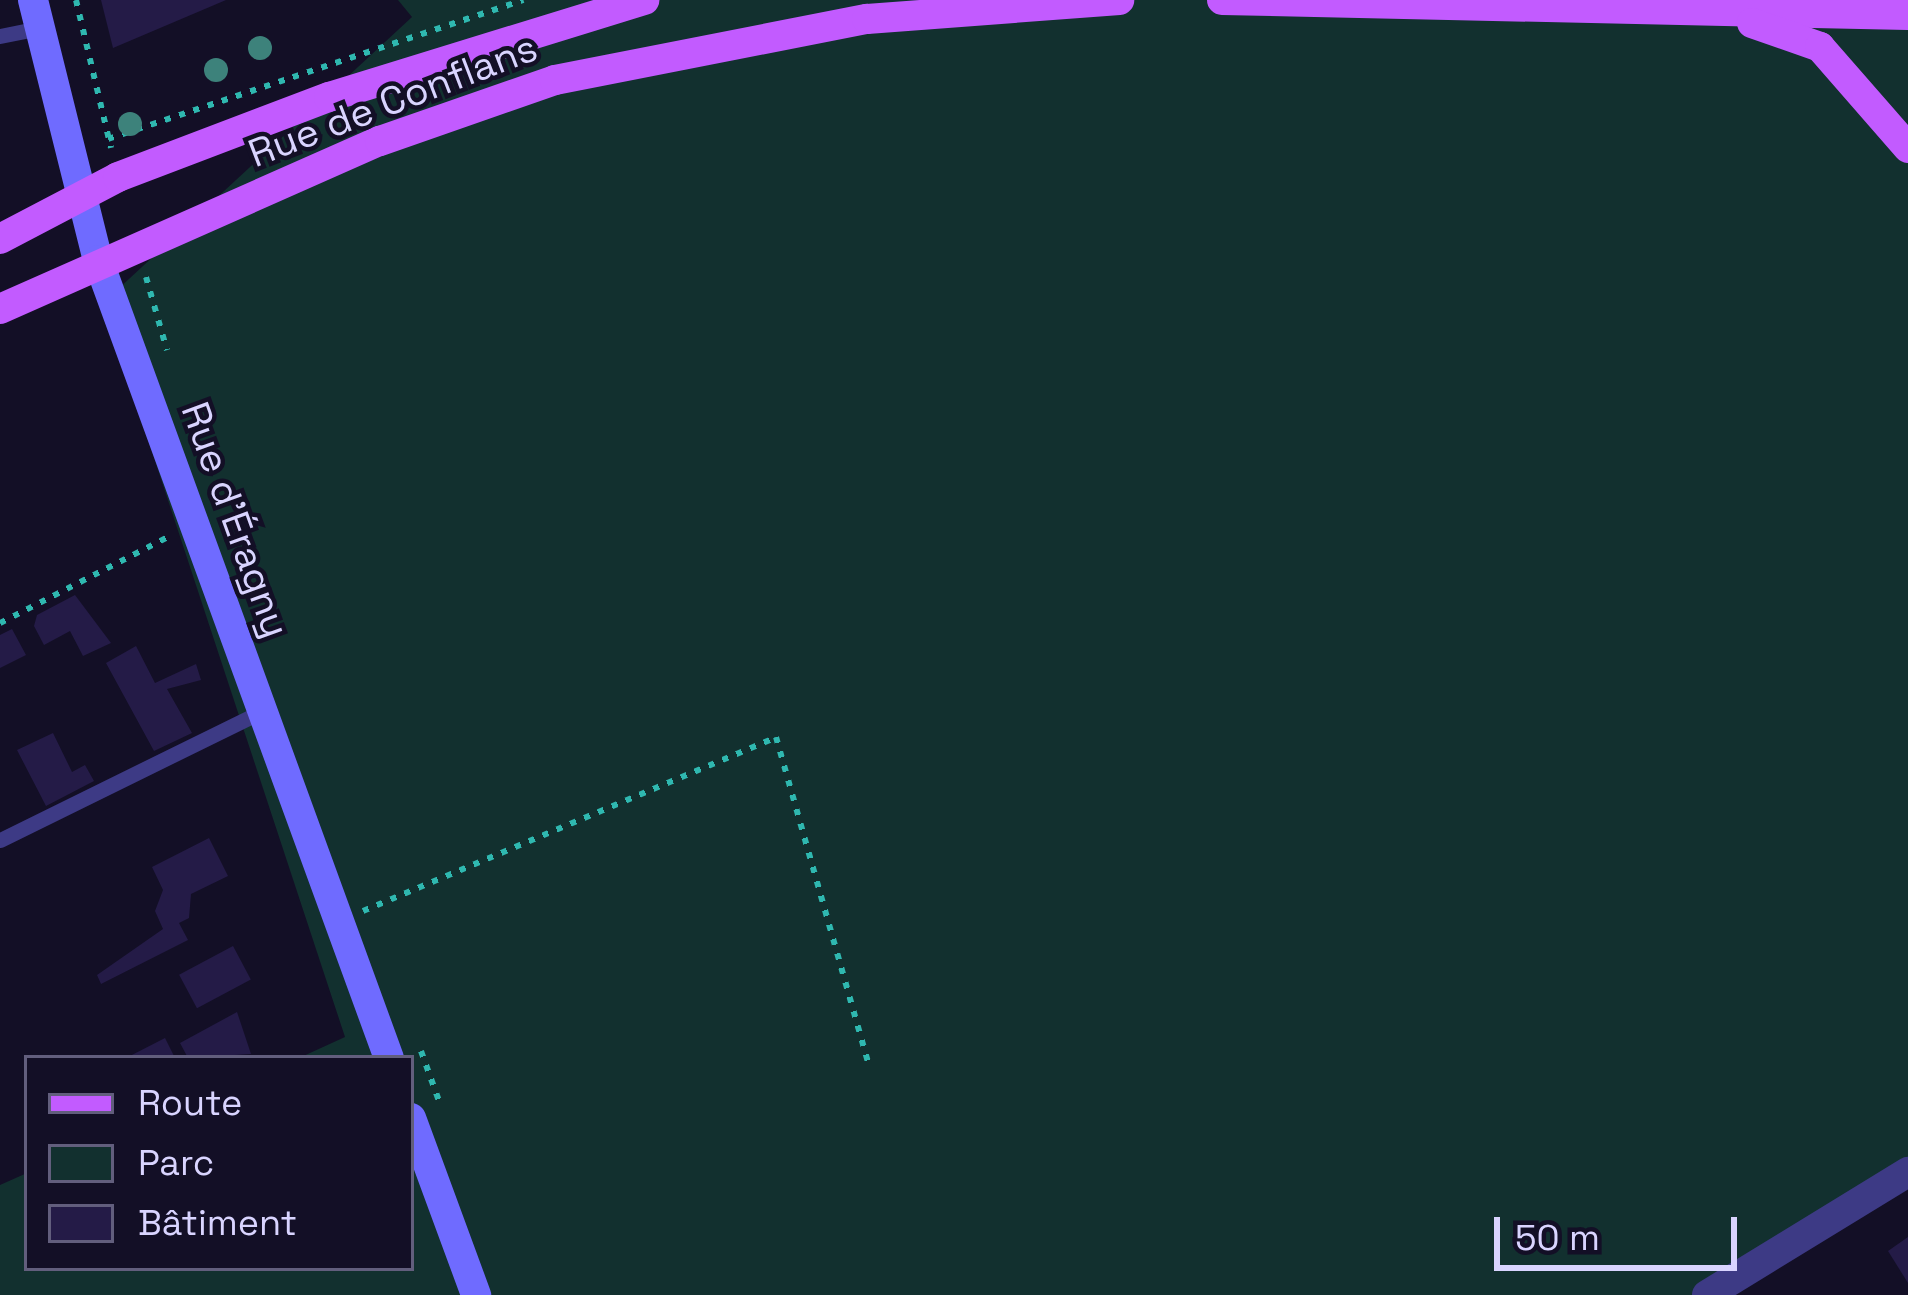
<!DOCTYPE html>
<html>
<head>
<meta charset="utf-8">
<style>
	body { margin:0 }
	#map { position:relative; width:1908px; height:1295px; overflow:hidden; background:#130f26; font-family:"Space Grotesk",sans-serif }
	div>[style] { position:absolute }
	.green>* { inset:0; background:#12302f }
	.building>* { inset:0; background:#241b47; transform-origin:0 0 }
	.path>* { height:6px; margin-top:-3px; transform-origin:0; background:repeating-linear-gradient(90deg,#2fb8b0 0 6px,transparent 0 15px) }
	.lane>* { height:15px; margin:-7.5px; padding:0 7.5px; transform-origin:7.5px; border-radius:7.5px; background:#3d3a85 }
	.street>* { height:30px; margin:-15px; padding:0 15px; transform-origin:15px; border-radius:15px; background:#3d3a85 }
	.secondary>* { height:30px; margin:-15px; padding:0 15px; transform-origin:15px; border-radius:15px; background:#6f6bff }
	.primary>* { height:30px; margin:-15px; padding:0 15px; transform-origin:15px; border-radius:15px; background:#c25bff }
	.trees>* { width:24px; height:24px; margin:-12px; border-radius:50%; background:#3d827b }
	span { translate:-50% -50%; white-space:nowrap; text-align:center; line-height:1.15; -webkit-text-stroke:9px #130f26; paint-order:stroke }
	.street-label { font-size:39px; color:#d9d4ff }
	.legend { position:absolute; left:24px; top:1055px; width:390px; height:216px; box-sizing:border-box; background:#130f26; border:3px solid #625e7d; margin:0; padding:15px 21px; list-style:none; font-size:36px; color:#d9d4ff }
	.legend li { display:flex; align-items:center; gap:24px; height:60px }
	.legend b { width:60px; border:3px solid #625e7d }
	.scale { position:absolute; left:1494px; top:1217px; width:243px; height:54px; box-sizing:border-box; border:6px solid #d9d4ff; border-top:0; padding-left:15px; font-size:36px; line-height:42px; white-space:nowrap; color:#d9d4ff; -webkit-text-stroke:9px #130f26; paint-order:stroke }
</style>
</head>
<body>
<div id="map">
	<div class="green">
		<div style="clip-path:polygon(398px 0,1908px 0,1908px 1180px,1704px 1295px,0 1295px,0 1185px,27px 1173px,27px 1268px,411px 1268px,411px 1058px,299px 1058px,345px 1037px,103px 303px,412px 17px)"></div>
	</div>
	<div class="building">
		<div style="clip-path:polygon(101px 0,226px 0,113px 48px)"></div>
		<div style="clip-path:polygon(75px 595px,111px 643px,83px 656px,70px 631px,44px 645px,34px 626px,37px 615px)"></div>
		<div style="clip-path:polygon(12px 629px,26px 655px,0 668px,0 635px)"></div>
		<div style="clip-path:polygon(136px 646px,155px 683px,196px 664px,201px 680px,167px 689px,192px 733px,154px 751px,106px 663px)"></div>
		<div style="clip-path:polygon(53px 733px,72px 772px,85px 765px,94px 781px,46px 806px,17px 750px)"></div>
		<div style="clip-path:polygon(209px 838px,228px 876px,191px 894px,189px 918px,179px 923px,188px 940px,101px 984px,97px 975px,163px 929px,155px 911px,163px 890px,152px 867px)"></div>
		<div style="left:233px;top:946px;width:38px;height:61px;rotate:62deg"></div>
		<div style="clip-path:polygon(237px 1012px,251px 1054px,188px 1058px,180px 1043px)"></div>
		<div style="clip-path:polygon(165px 1038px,175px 1058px,126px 1058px)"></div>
		<div style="clip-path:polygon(1908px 1237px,1908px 1283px,1888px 1251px)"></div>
	</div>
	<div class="path">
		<div style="left:76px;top:0;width:152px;rotate:76.7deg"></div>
		<div style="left:108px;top:139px;width:438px;rotate:-18.5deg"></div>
		<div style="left:146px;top:277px;width:76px;rotate:74deg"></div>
		<div style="left:0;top:623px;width:189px;rotate:-27.1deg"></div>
		<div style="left:363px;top:911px;width:448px;rotate:-22.8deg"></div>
		<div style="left:776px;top:737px;width:341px;rotate:74.2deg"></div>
		<div style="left:421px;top:1051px;width:53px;rotate:70.2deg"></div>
	</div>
	<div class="lane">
		<div style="left:0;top:36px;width:41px;rotate:-11.3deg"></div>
		<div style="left:0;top:840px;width:292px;rotate:-26.2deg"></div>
	</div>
	<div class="street">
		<div style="left:1707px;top:1295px;width:236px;rotate:-31.5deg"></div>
	</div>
	<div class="secondary">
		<div style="left:33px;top:0;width:268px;rotate:76deg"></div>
		<div style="left:98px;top:260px;width:849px;rotate:69.97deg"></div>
		<div style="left:411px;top:1118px;width:189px;rotate:69.8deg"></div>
	</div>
	<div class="primary">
		<div style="left:1222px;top:0;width:686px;rotate:1.25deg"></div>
		<div style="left:1752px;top:23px;width:72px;rotate:19.4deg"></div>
		<div style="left:1820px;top:47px;width:134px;rotate:48.9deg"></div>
		<div style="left:0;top:239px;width:133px;rotate:-27.7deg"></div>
		<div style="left:118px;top:177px;width:226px;rotate:-20.8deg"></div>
		<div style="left:329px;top:97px;width:330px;rotate:-17.1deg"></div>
		<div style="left:0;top:309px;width:415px;rotate:-23.9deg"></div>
		<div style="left:380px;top:141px;width:185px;rotate:-19.2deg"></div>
		<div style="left:555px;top:80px;width:318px;rotate:-11.1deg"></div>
		<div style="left:867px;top:19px;width:253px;rotate:-4.3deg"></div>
	</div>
	<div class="trees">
		<div style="left:260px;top:48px"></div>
		<div style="left:216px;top:70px"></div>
		<div style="left:130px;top:124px"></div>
	</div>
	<div class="street-label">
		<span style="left:393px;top:101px;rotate:-21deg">Rue de Conflans</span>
		<span style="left:235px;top:520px;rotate:70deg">Rue d'Éragny</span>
	</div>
	<ul class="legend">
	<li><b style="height:15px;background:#c25bff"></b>Route</li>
	<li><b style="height:33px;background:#12302f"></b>Parc</li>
	<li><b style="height:33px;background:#241b47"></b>Bâtiment</li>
	</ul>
	<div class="scale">50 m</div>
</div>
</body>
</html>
